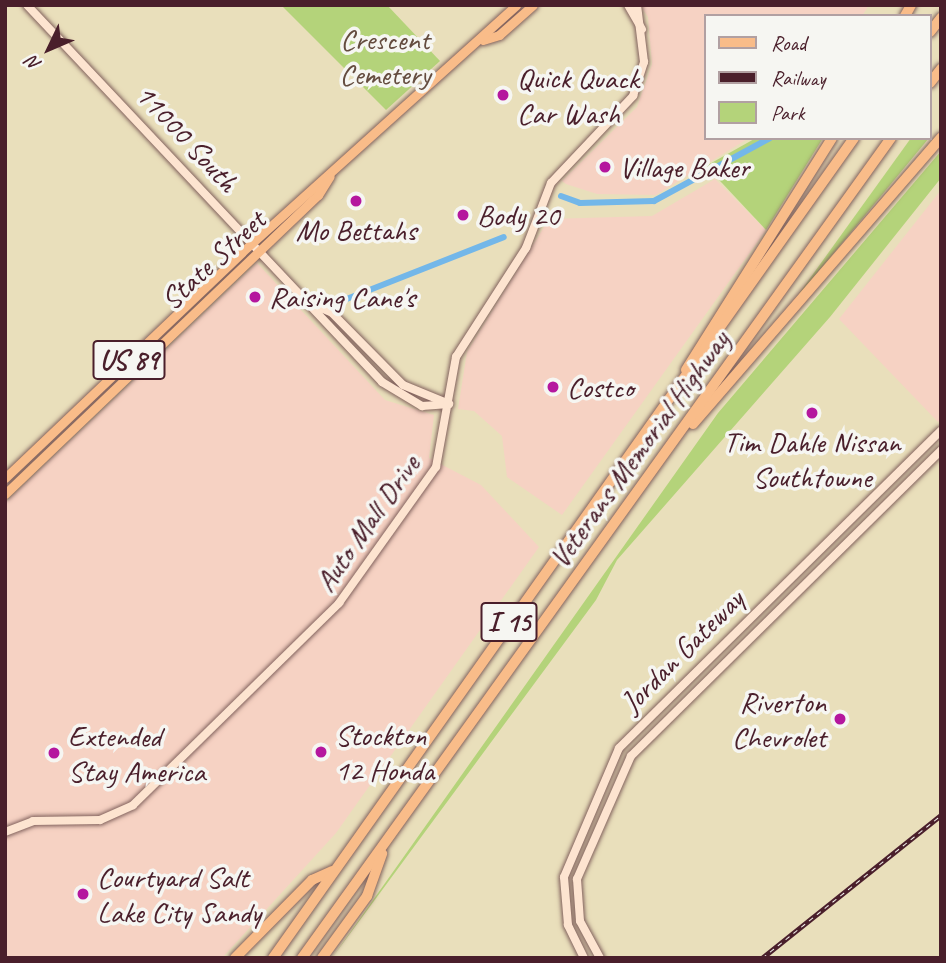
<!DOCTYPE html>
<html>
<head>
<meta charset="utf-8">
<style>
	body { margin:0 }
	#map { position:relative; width:946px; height:963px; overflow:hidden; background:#e9dfbb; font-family:Caveat,sans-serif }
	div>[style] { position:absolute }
	.built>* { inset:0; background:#f6d2c3 }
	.green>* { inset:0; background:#b4d37a }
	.canal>* { height:6px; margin:-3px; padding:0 3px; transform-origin:3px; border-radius:3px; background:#73b7e9 }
	.roads { filter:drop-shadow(0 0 2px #82625d) drop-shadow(0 0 2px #82625d) }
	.secondary>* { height:8px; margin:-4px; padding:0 4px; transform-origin:4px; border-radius:4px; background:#fde4d0 }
	.primary>* { height:9px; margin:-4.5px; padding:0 4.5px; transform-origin:4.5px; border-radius:4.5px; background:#f9bc89 }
	.highway>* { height:10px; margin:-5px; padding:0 5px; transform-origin:5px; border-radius:5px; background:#f9bc89 }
	.rail>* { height:4.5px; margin-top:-2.25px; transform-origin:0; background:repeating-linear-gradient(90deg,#f6f6f2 0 5px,#4a1f2b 0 10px); box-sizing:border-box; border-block:2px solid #4a1f2b }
	.dots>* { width:19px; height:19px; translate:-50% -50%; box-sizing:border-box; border:4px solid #f6f6f2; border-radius:50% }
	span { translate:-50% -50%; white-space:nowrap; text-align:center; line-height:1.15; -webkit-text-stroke:7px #f6f6f2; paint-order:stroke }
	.shield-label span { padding:2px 5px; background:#f6f6f2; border:2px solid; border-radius:5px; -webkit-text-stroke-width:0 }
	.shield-label { font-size:28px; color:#4a1f2b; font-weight:700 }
	.park-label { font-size:30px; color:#644c3f }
	.poi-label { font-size:30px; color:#4a1f2b }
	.left { translate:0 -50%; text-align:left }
	.right { translate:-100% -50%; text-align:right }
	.street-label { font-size:30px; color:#4a1f2b }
	.frame { position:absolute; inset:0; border:7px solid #4a1f2b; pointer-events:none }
	.legend { position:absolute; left:704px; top:14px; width:228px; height:126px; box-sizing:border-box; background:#f6f6f2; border:2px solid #b1a0a2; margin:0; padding:9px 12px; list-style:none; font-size:21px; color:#4a1f2b }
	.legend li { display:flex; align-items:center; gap:14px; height:35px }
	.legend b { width:35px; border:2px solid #b1a0a2 }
	.north { position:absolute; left:14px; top:14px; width:70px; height:70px; -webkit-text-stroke:5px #f6f6f2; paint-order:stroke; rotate:226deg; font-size:19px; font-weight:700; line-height:28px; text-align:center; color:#4a1f2b }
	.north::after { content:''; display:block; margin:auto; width:24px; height:32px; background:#4a1f2b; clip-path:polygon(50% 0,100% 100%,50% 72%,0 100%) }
</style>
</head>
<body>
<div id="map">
	<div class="built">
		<div style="clip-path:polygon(640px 5px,869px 5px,862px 16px,706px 16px,706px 138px,749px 138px,656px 195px,597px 194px,566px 184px,562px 181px,637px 107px,652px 64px,648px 17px)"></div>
		<div style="clip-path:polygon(715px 179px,766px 230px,562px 515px,507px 477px,502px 436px,474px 411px,458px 409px,467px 352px,549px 219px,652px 216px)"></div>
		<div style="clip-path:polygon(941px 190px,941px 419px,938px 422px,839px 319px)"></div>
		<div style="clip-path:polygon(257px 263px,385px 400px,434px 415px,429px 458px,481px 485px,539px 547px,336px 833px,222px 958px,5px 958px,5px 503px)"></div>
	</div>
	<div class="green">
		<div style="clip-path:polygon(281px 5px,387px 5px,440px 61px,386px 110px)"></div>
		<div style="clip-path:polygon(756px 138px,823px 138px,766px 230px,706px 166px)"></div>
		<div style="clip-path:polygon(911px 138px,929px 138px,790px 306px)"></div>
		<div style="clip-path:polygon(941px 151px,941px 178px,830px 317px,617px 560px,596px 600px,332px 958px,718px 413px)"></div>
	</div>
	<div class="canal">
		<div style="left:561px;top:196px;width:20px;rotate:20deg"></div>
		<div style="left:580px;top:203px;width:74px;rotate:-1.5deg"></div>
		<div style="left:654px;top:201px;width:132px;rotate:-28.5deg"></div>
		<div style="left:339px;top:302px;width:177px;rotate:-21.5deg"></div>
	</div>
	<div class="roads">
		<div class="secondary">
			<div style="left:27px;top:5px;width:518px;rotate:46.72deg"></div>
			<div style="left:382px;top:382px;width:47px;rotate:31deg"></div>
			<div style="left:422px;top:406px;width:27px;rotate:-4deg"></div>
			<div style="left:628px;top:5px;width:28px;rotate:60deg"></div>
			<div style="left:312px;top:304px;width:22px;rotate:24deg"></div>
			<div style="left:332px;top:313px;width:101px;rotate:45.4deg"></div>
			<div style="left:403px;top:385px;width:50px;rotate:22.4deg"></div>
			<div style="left:5px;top:832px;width:30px;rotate:-21deg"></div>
			<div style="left:33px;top:821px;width:67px;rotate:-0.9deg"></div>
			<div style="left:100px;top:820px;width:36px;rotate:-24deg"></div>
			<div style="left:133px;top:805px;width:289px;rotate:-44.4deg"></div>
			<div style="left:339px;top:603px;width:167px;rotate:-54.5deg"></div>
			<div style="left:436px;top:467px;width:112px;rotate:-79.7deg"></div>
			<div style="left:456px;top:357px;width:130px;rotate:-57.3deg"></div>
			<div style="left:526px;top:248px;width:70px;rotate:-69deg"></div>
			<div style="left:551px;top:183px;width:120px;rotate:-46.7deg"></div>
			<div style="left:633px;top:96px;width:36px;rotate:-72deg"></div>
			<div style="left:644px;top:62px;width:57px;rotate:-97deg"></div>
			<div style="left:584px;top:958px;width:37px;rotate:-116deg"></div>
			<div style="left:568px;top:925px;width:48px;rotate:-94.8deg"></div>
			<div style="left:564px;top:877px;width:140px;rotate:-66.9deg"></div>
			<div style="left:619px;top:748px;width:452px;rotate:-44.6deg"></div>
			<div style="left:600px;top:958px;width:42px;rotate:-118.4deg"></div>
			<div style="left:580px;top:921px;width:42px;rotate:-94.1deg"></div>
			<div style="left:577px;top:879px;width:134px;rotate:-66.3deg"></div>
			<div style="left:631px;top:756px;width:436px;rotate:-44.6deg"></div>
		</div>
		<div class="primary">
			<div style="left:483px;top:40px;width:17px;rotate:-17deg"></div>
			<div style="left:499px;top:35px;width:45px;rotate:-41.4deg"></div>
			<div style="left:5px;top:478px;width:327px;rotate:-43.6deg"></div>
			<div style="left:242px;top:252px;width:369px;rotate:-42deg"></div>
			<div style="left:5px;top:494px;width:433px;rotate:-43.7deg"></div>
			<div style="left:318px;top:195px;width:22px;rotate:-58deg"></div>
		</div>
		<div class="highway">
			<div style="left:905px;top:16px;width:13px;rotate:-61deg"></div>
			<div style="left:930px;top:32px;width:18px;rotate:-52deg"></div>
			<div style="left:930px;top:83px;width:18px;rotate:-52deg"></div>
			<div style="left:686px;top:370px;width:274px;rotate:-57.8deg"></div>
			<div style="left:693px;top:424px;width:379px;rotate:-49.1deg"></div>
			<div style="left:235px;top:958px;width:110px;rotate:-45.4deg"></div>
			<div style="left:312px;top:880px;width:22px;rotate:-24deg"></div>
			<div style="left:273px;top:958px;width:1005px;rotate:-54.68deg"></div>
			<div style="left:302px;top:958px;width:1010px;rotate:-54.31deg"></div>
			<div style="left:322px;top:958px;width:77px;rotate:-54deg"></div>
			<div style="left:367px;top:896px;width:45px;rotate:-70.3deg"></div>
		</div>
	</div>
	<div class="rail">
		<div style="left:762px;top:958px;width:229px;rotate:-38.6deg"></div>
	</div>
	<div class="dots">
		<div style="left:503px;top:95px;background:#b5179e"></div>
		<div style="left:605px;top:167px;background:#b5179e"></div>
		<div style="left:356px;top:201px;background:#b5179e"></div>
		<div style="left:463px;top:215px;background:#b5179e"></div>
		<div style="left:255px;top:297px;background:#b5179e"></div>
		<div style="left:553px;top:387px;background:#b5179e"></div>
		<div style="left:812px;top:413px;background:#b5179e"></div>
		<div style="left:840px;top:719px;background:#b5179e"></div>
		<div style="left:321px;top:752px;background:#b5179e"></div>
		<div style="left:54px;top:753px;background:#b5179e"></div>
		<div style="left:83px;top:894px;background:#b5179e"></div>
	</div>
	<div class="shield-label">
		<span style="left:129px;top:360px">US 89</span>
		<span style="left:509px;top:622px">I 15</span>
	</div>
	<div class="park-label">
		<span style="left:385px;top:56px">Crescent<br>Cemetery</span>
	</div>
	<div class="poi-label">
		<span class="left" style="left:517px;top:95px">Quick Quack<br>Car Wash</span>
		<span class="left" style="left:619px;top:167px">Village Baker</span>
		<span class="left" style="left:477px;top:215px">Body 20</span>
		<span style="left:356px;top:230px">Mo Bettahs</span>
		<span class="left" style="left:269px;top:297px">Raising Cane's</span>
		<span class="left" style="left:567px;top:387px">Costco</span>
		<span style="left:812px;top:459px">Tim Dahle Nissan<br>Southtowne</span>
		<span class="right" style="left:826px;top:719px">Riverton<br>Chevrolet</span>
		<span class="left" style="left:335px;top:752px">Stockton<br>12 Honda</span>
		<span class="left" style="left:68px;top:753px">Extended<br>Stay America</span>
		<span class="left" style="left:97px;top:894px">Courtyard Salt<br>Lake City Sandy</span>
	</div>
	<div class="street-label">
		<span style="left:187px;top:138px;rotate:47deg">11000 South</span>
		<span style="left:213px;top:260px;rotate:-43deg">State Street</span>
		<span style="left:639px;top:449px;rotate:-54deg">Veterans Memorial Highway</span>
		<span style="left:367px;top:523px;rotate:-55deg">Auto Mall Drive</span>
		<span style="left:682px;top:651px;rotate:-45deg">Jordan Gateway</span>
	</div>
	<div class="frame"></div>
	<ul class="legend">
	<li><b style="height:9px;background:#f9bc89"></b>Road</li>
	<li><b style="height:9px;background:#4a1f2b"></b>Railway</li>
	<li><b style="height:19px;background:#b4d37a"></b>Park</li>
	</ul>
	<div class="north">N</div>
</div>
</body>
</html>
